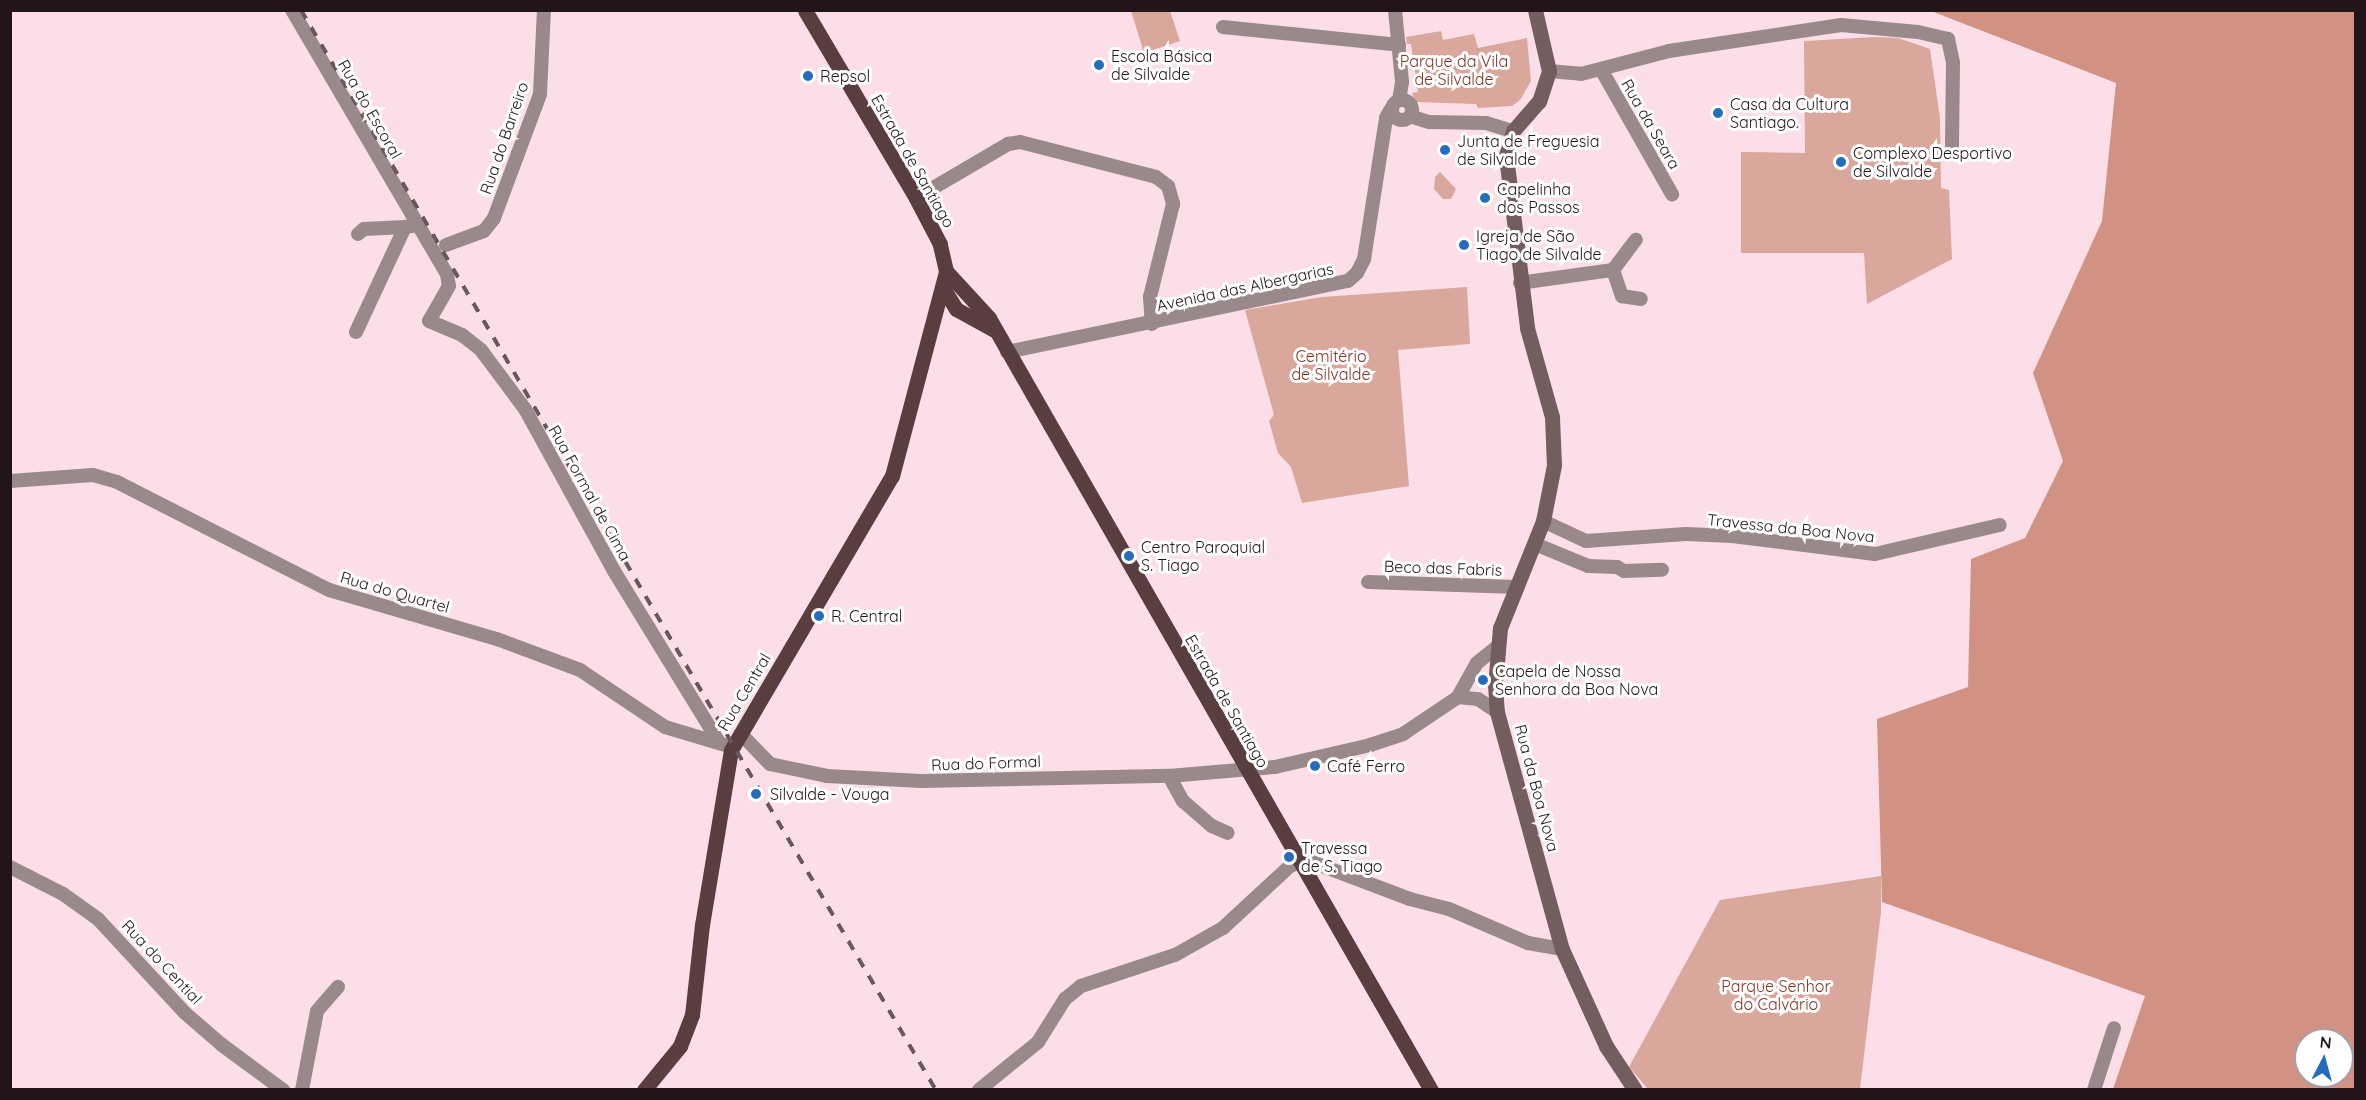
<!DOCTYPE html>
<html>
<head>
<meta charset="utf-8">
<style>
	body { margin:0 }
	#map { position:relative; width:2366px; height:1100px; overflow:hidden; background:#fcdee9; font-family:Quicksand,sans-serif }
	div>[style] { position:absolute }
	.green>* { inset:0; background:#d9a79b }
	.forest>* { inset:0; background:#d29283 }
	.street>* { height:14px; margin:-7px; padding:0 7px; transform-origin:7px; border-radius:7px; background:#9a898a }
	.street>.ring { margin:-7px; padding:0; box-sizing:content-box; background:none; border:14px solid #9a898a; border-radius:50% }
	.secondary>* { height:15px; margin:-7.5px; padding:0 7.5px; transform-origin:7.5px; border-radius:7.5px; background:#745d5e }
	.primary>* { height:15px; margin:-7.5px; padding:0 7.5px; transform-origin:7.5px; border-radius:7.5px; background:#593e40 }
	.rail>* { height:4px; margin-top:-2px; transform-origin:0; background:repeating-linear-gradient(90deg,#6a575e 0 10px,transparent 0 20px) }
	.dots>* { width:16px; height:16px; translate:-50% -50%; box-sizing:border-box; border:3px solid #fff; border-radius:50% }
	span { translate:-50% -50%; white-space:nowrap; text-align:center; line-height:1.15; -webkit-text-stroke:6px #fff; paint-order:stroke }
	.poi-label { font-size:16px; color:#22151a }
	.left { translate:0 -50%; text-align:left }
	.park-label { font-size:16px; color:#803323 }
	.street-label { font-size:16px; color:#22151a }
	.frame { position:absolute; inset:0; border:12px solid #22151a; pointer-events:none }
	.north { position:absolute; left:2294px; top:1028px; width:60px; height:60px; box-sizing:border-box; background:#fff; border:2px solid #a7a1a3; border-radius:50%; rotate:6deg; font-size:16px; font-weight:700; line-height:24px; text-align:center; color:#22151a }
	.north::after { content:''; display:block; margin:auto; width:21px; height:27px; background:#246cbc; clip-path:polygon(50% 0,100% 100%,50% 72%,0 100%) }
</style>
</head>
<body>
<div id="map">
	<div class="green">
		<div style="clip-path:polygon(1131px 11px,1170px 11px,1180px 41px,1144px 53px)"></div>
		<div style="clip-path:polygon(1441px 31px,1443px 40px,1474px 34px,1478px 48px,1527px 38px,1531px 81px,1520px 100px,1512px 106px,1478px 108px,1476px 104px,1415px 102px,1412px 93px,1418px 92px,1411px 44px,1407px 44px,1406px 37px)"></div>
		<div style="clip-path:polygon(1875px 37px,1898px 38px,1930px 49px,1940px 118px,1941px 188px,1949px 190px,1952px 259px,1867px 304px,1864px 253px,1741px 253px,1741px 152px,1805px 153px,1804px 41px)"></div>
		<div style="clip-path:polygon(1440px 172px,1456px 189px,1451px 199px,1443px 199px,1434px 189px,1435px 177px)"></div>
		<div style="clip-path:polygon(1467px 287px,1470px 344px,1398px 350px,1409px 486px,1302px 503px,1291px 467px,1278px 453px,1269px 421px,1274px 415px,1245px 310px,1322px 297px)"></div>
		<div style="clip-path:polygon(1881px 876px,1881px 912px,1860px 1089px,1648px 1089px,1629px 1067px,1720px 900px)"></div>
	</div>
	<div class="forest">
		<div style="clip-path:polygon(evenodd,1931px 11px,2355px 11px,2355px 1089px,2113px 1089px,2145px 996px,1882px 902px,1877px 719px,1968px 687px,1971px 559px,2025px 538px,2063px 461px,2033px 373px,2102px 221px,2116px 83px,1931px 11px,2306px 1040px,2342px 1040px,2342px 1076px,2306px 1076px,2306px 1040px)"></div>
	</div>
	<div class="street">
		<div style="left:292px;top:10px;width:306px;rotate:59.6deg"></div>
		<div style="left:447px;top:274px;width:12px;rotate:81deg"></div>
		<div style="left:449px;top:286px;width:40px;rotate:119.7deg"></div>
		<div style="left:429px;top:321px;width:36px;rotate:23deg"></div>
		<div style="left:462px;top:335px;width:24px;rotate:38deg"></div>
		<div style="left:481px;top:350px;width:74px;rotate:53.3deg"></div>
		<div style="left:525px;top:409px;width:185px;rotate:61.2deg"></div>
		<div style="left:614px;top:571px;width:199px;rotate:58.5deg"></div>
		<div style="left:1395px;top:10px;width:72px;rotate:84.4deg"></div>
		<div style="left:1402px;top:82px;width:18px;rotate:99deg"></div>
		<div style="left:1223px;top:27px;width:177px;rotate:5.8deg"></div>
		<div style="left:1549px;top:71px;width:32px;rotate:5deg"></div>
		<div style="left:1581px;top:74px;width:91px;rotate:-14.6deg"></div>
		<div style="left:1669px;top:51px;width:174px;rotate:-8.6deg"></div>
		<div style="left:1841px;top:25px;width:77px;rotate:5.2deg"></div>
		<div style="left:1918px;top:32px;width:31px;rotate:13deg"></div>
		<div style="left:1948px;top:39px;width:25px;rotate:78deg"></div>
		<div style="left:1953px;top:63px;width:84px;rotate:90.7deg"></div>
		<div style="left:1602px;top:71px;width:142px;rotate:60.4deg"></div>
		<div class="ring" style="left:1392px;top:100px;width:6px;height:6px"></div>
		<div style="left:1410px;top:116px;width:20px;rotate:18deg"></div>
		<div style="left:1429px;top:122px;width:57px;rotate:1deg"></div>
		<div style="left:1486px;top:123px;width:28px;rotate:17deg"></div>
		<div style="left:916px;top:198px;width:107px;rotate:-30.4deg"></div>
		<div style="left:1008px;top:144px;width:12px;rotate:-9deg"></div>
		<div style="left:1020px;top:142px;width:140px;rotate:14.4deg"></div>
		<div style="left:1156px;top:177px;width:15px;rotate:37deg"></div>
		<div style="left:1168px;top:186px;width:19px;rotate:74deg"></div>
		<div style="left:1173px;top:204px;width:96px;rotate:103.9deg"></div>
		<div style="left:1150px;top:297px;width:27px;rotate:86deg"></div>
		<div style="left:358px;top:234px;width:8px;rotate:-40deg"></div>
		<div style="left:364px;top:229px;width:41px;rotate:-2.8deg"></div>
		<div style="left:446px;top:245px;width:40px;rotate:-20.2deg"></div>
		<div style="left:484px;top:231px;width:16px;rotate:-52deg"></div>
		<div style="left:494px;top:218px;width:132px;rotate:-69.6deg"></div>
		<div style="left:540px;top:94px;width:84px;rotate:-87.3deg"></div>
		<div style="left:1613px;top:270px;width:28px;rotate:71deg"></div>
		<div style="left:1622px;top:296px;width:19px;rotate:9deg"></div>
		<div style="left:1520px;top:283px;width:94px;rotate:-8deg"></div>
		<div style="left:1613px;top:270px;width:38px;rotate:-53deg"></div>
		<div style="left:356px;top:332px;width:116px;rotate:-65deg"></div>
		<div style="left:405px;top:227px;width:13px;rotate:-9deg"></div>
		<div style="left:1007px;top:352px;width:348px;rotate:-11.8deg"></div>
		<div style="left:1348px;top:281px;width:12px;rotate:-42deg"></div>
		<div style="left:1357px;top:273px;width:16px;rotate:-63deg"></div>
		<div style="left:1364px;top:259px;width:143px;rotate:-81.1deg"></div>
		<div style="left:1386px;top:118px;width:10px;rotate:-61deg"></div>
		<div style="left:10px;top:481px;width:83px;rotate:-4.1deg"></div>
		<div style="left:93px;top:475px;width:25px;rotate:16deg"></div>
		<div style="left:117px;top:482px;width:238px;rotate:27deg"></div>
		<div style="left:329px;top:590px;width:175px;rotate:16.3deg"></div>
		<div style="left:497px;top:639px;width:89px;rotate:20.5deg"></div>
		<div style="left:580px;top:670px;width:102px;rotate:33.8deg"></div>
		<div style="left:665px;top:727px;width:63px;rotate:16.7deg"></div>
		<div style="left:1543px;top:521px;width:47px;rotate:24.9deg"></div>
		<div style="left:1586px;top:541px;width:100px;rotate:-4deg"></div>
		<div style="left:1686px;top:534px;width:46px;rotate:2.5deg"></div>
		<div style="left:1732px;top:536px;width:144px;rotate:7.2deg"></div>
		<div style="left:1875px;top:554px;width:128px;rotate:-13.1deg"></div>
		<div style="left:1535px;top:544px;width:57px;rotate:22.5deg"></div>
		<div style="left:1588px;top:566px;width:29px;rotate:2deg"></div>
		<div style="left:1617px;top:567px;width:8px;rotate:30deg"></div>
		<div style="left:1624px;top:571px;width:38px;rotate:-2deg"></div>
		<div style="left:1368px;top:582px;width:148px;rotate:1.9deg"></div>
		<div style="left:1458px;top:697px;width:20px;rotate:6deg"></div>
		<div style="left:1478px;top:699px;width:23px;rotate:34deg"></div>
		<div style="left:741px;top:734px;width:42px;rotate:46deg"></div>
		<div style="left:770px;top:764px;width:58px;rotate:11.9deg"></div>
		<div style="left:827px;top:776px;width:94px;rotate:3deg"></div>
		<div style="left:921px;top:781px;width:248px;rotate:-1.2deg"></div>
		<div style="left:1169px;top:776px;width:106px;rotate:-4.9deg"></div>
		<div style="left:1275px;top:767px;width:98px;rotate:-13deg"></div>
		<div style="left:1370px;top:745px;width:35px;rotate:-18deg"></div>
		<div style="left:1403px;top:734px;width:66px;rotate:-33.9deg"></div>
		<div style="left:1458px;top:697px;width:39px;rotate:-61deg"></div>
		<div style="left:1477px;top:663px;width:26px;rotate:-39deg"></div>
		<div style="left:1169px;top:776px;width:29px;rotate:61deg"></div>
		<div style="left:1183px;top:801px;width:38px;rotate:41deg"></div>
		<div style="left:1212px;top:826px;width:17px;rotate:24deg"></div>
		<div style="left:10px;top:867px;width:59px;rotate:27deg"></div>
		<div style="left:63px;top:894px;width:43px;rotate:35.5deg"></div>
		<div style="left:98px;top:919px;width:128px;rotate:47.2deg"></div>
		<div style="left:185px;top:1013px;width:49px;rotate:40.9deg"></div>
		<div style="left:222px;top:1045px;width:76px;rotate:36.4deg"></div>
		<div style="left:302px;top:1090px;width:80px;rotate:-79.2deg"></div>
		<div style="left:317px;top:1011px;width:32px;rotate:-49deg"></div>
		<div style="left:979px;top:1090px;width:76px;rotate:-39.1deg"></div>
		<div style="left:1038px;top:1042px;width:51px;rotate:-57.9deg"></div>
		<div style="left:1065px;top:999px;width:21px;rotate:-39deg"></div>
		<div style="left:1081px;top:986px;width:99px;rotate:-18.3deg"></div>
		<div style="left:1175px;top:955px;width:55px;rotate:-29.4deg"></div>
		<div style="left:1223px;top:928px;width:91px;rotate:-42.8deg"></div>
		<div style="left:1290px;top:866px;width:11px;rotate:-22deg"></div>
		<div style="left:1300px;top:862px;width:12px"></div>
		<div style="left:1312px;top:862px;width:105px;rotate:20.7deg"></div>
		<div style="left:1410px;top:899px;width:40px;rotate:14.4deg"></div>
		<div style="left:1449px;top:909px;width:86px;rotate:23.3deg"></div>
		<div style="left:1528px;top:943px;width:35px;rotate:10deg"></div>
		<div style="left:2094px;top:1090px;width:65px;rotate:-72.1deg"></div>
	</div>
	<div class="secondary">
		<div style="left:1535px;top:10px;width:63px;rotate:77.1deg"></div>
		<div style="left:1549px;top:71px;width:32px;rotate:108deg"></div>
		<div style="left:1539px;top:101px;width:40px;rotate:131deg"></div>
		<div style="left:1513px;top:131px;width:26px;rotate:106deg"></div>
		<div style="left:1506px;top:156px;width:173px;rotate:83deg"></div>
		<div style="left:1527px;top:328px;width:92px;rotate:74.3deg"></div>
		<div style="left:1552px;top:417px;width:48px;rotate:87.6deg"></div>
		<div style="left:1554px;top:465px;width:57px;rotate:101.1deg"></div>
		<div style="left:1543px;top:521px;width:115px;rotate:111.9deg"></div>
		<div style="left:1500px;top:628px;width:57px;rotate:95deg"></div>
		<div style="left:1495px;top:685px;width:27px;rotate:86deg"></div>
		<div style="left:1497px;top:712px;width:246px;rotate:74.7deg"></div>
		<div style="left:1562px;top:949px;width:107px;rotate:65.6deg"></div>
		<div style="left:1606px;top:1046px;width:53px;rotate:56.6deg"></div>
	</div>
	<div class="primary">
		<div style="left:946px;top:271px;width:64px;rotate:47.5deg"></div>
		<div style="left:989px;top:318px;width:890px;rotate:60.21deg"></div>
		<div style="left:943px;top:288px;width:25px;rotate:58deg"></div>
		<div style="left:956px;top:309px;width:43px;rotate:28.9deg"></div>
		<div style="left:644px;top:1090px;width:57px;rotate:-50.7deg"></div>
		<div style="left:680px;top:1046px;width:33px;rotate:-69deg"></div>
		<div style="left:692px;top:1015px;width:91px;rotate:-83.7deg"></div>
		<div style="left:702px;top:925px;width:177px;rotate:-80.6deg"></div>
		<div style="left:731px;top:750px;width:318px;rotate:-59.6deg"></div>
		<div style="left:892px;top:476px;width:212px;rotate:-75.2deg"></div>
		<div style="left:946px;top:271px;width:28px;rotate:-103deg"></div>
		<div style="left:940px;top:244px;width:52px;rotate:-117.6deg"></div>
		<div style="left:916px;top:198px;width:218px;rotate:-120.6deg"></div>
	</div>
	<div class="rail">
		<div style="left:301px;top:10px;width:1253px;rotate:59.55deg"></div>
	</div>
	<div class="dots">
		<div style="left:1099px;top:65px;background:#246cbc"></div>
		<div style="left:808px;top:76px;background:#246cbc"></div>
		<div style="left:1718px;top:113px;background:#246cbc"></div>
		<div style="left:1445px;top:150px;background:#246cbc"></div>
		<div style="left:1841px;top:162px;background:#246cbc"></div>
		<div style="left:1485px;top:198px;background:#246cbc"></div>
		<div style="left:1464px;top:245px;background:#246cbc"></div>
		<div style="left:1129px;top:556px;background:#246cbc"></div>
		<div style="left:819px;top:616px;background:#246cbc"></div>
		<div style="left:1483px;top:680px;background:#246cbc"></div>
		<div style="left:1315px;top:766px;background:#246cbc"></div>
		<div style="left:756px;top:794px;background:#246cbc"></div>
		<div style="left:1289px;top:857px;background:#246cbc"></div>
	</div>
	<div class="poi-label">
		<span class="left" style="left:1111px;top:65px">Escola Básica<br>de Silvalde</span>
		<span class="left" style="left:820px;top:76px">Repsol</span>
		<span class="left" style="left:1730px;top:113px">Casa da Cultura<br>Santiago.</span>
		<span class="left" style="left:1457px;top:150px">Junta de Freguesia<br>de Silvalde</span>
		<span class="left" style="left:1853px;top:162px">Complexo Desportivo<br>de Silvalde</span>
		<span class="left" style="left:1497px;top:198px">Capelinha<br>dos Passos</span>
		<span class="left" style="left:1476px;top:245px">Igreja de São<br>Tiago de Silvalde</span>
		<span class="left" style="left:1141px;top:556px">Centro Paroquial<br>S. Tiago</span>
		<span class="left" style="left:831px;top:616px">R. Central</span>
		<span class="left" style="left:1495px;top:680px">Capela de Nossa<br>Senhora da Boa Nova</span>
		<span class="left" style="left:1327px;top:766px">Café Ferro</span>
		<span class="left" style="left:770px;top:794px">Silvalde - Vouga</span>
		<span class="left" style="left:1301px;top:857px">Travessa<br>de S. Tiago</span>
	</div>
	<div class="park-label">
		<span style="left:1454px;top:70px">Parque da Vila<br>de Silvalde</span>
		<span style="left:1331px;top:365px">Cemitério<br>de Silvalde</span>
		<span style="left:1776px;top:995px">Parque Senhor<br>do Calvário</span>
	</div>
	<div class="street-label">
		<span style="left:370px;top:109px;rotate:60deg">Rua do Escoral</span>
		<span style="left:1651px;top:124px;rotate:60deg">Rua da Seara</span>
		<span style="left:504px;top:138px;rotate:-71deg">Rua do Barreiro</span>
		<span style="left:913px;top:161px;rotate:60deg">Estrada de Santiago</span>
		<span style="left:1245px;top:287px;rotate:-12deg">Avenida das Albergarias</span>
		<span style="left:590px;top:493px;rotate:61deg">Rua Formal de Cima</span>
		<span style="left:1791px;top:528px;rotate:6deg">Travessa da Boa Nova</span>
		<span style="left:1443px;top:568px;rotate:2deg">Beco das Fabris</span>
		<span style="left:395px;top:592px;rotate:16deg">Rua do Quartel</span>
		<span style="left:744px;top:692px;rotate:-59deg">Rua Central</span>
		<span style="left:1227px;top:701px;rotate:60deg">Estrada de Santiago</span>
		<span style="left:986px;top:763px;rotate:-2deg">Rua do Formal</span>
		<span style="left:1537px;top:788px;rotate:75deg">Rua da Boa Nova</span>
		<span style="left:162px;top:962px;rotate:47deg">Rua do Cential</span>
	</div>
	<div class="frame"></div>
	<div class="north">N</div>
</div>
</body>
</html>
